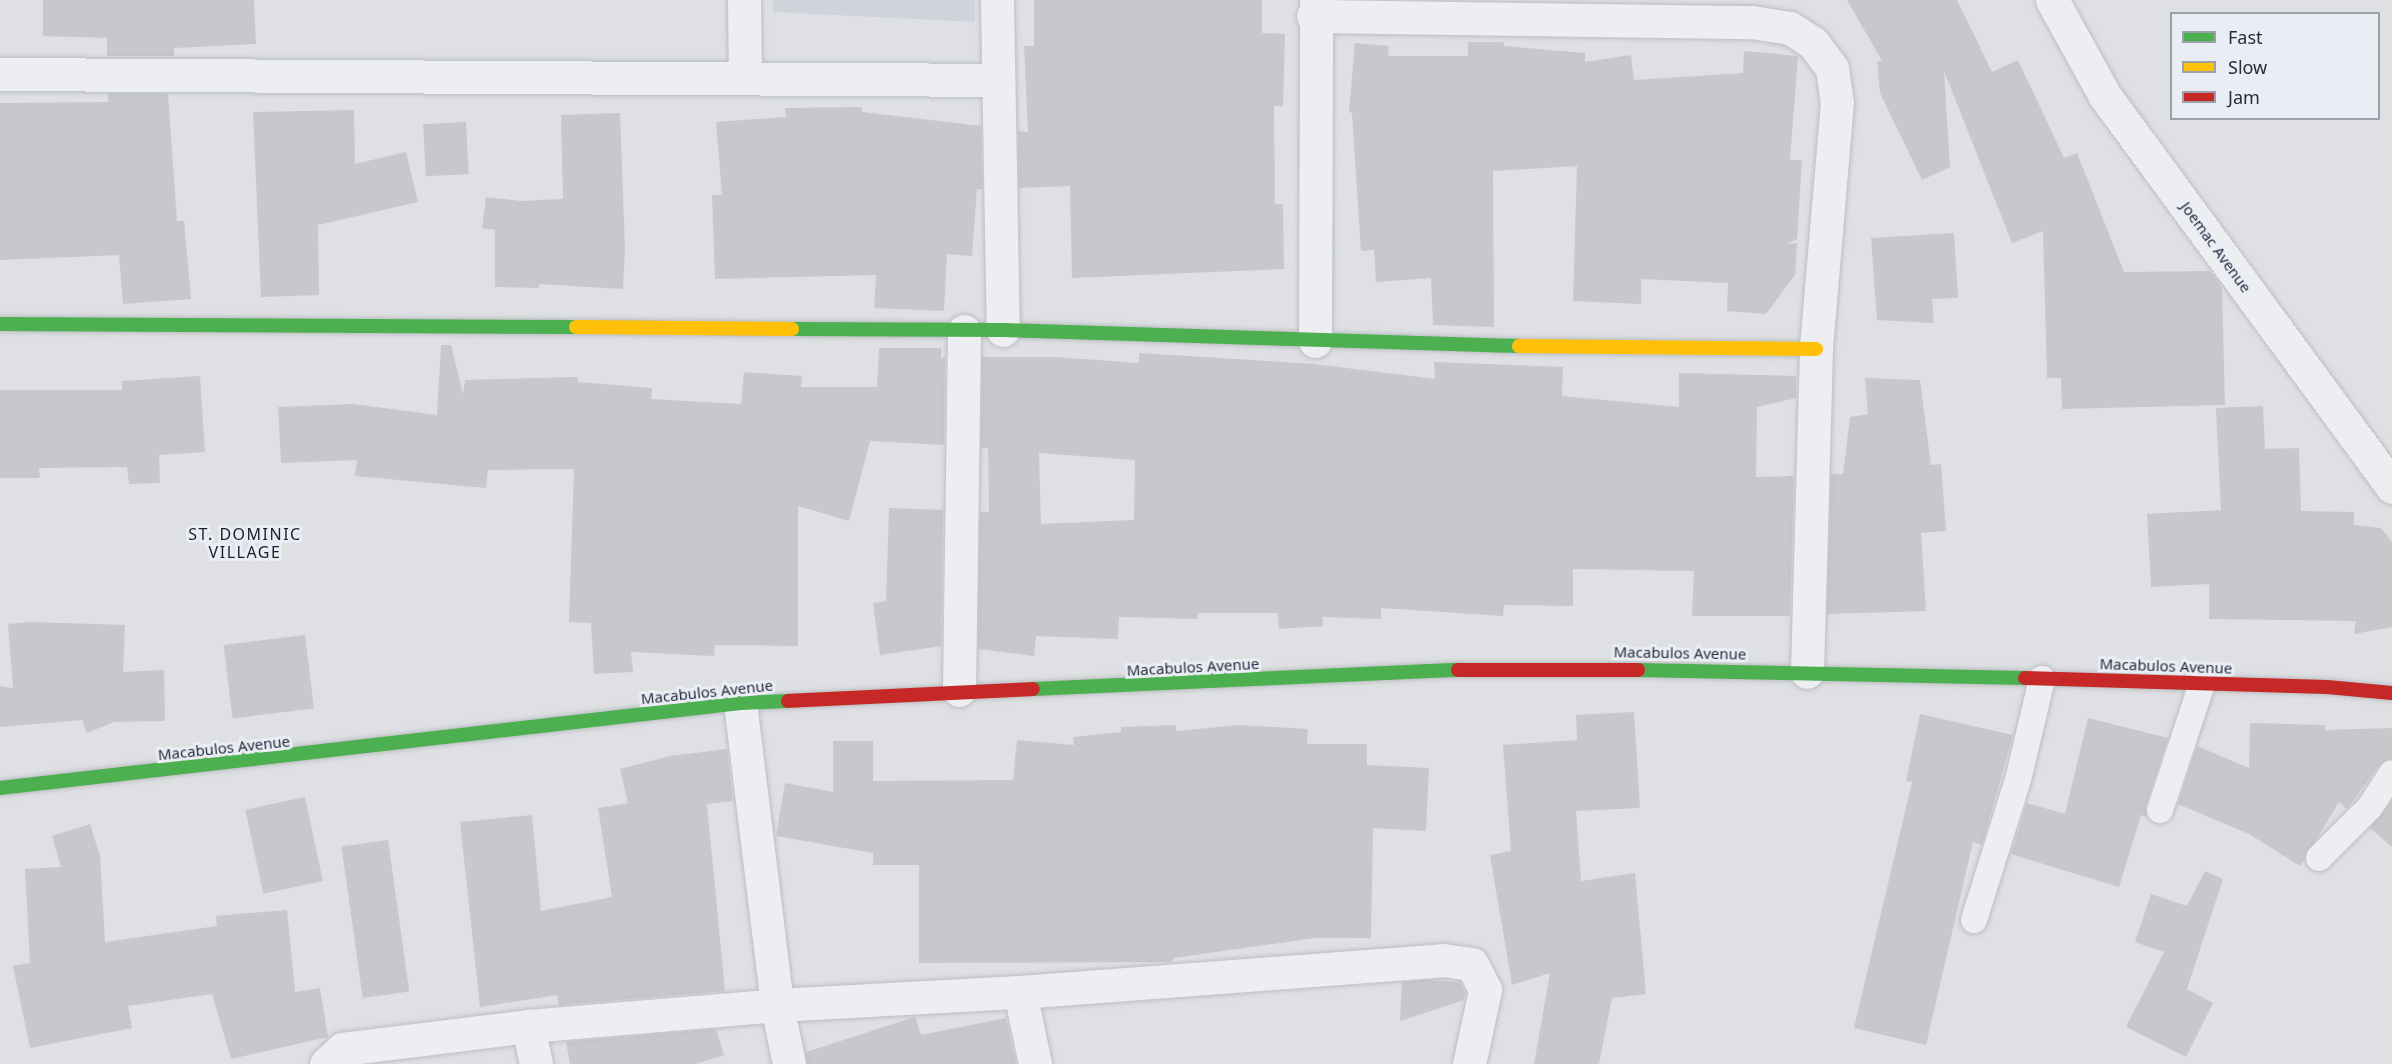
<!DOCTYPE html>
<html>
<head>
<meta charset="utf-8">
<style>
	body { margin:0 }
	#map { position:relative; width:2392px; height:1064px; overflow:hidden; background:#dee0e3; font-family:"Noto Sans",sans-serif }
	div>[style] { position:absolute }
	.built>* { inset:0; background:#cfd3db }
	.building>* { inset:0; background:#c6c8cb; transform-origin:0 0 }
	.roads { filter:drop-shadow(0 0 2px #bcbec1) drop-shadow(0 0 2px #bcbec1) }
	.lane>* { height:26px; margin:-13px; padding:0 13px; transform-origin:13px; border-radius:13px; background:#edeef1 }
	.street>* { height:33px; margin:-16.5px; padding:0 16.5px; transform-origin:16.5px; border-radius:16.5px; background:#edeef1 }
	.fast>* { height:14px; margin:-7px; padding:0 7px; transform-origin:7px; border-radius:7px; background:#4caf50 }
	.slow>* { height:14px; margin:-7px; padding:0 7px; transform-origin:7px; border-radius:7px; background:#ffc107 }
	.jam>* { height:14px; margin:-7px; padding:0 7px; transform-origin:7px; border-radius:7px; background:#c62828 }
	span { translate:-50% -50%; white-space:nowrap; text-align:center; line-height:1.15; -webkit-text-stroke:6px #eaeef4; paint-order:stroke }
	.street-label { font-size:15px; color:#242c3d }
	.neighbourhood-label { font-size:16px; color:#171e2e; letter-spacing:1.5px }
	.legend { position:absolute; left:2170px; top:12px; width:210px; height:108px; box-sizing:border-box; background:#eaeef4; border:2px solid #9ba0ab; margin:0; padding:8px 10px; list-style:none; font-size:18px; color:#242c3d }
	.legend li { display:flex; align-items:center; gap:12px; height:30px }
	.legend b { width:30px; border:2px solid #9ba0ab }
</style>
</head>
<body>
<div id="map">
	<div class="built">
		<div style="clip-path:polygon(773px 0,975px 0,975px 22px,773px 12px)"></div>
	</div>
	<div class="building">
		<div style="clip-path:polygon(43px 0,254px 0,256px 44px,174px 48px,174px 56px,107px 56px,107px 38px,43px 36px)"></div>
		<div style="clip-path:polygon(1034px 0,1262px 0,1262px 33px,1285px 34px,1283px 106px,1274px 106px,1275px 204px,1283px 204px,1284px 269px,1072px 278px,1070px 186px,1019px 188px,1018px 131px,1028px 132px,1024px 46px,1034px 46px)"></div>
		<div style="clip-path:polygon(1847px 0,1957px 0,1992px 72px,2018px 60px,2064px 158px,2077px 153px,2124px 272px,2210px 271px,2222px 288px,2225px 405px,2062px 409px,2061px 378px,2047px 378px,2043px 231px,2012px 243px,1944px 71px,1950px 167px,1922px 180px,1880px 93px,1877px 61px,1882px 61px)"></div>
		<div style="clip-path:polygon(1468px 42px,1504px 42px,1504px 46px,1585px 53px,1585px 62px,1631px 55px,1634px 80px,1743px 73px,1744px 51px,1798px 56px,1790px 160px,1802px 160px,1797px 239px,1787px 244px,1797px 243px,1795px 275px,1766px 314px,1727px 311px,1728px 283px,1641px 279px,1641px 304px,1573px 301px,1577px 166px,1493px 171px,1494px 327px,1433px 325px,1431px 278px,1376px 282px,1374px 250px,1361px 251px,1352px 113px,1349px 112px,1355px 43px,1389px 46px,1388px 56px,1468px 56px)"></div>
		<div style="clip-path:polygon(108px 93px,168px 94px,177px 221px,184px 221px,191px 299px,123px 304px,119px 255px,0 260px,0 103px,108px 102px)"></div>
		<div style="clip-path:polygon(862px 107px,862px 112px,981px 126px,982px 189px,977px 189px,972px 256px,947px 254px,944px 311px,874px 308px,876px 275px,715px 279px,712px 195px,722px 195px,716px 122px,786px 117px,785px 108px)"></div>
		<div style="clip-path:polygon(354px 110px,355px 164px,406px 152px,418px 202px,318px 225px,319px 295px,261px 297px,253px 112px)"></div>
		<div style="clip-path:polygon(620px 113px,625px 249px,623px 289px,539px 284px,539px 288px,495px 287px,495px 230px,482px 228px,486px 197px,521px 201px,563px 199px,561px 115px)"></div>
		<div style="left:466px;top:122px;width:52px;height:43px;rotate:87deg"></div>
		<div style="clip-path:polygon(1954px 233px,1958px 298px,1932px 299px,1934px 323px,1877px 320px,1871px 238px)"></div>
		<div style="clip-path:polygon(441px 345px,451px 345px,463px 394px,465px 380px,578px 377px,578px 382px,652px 388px,651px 399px,741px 404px,744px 372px,802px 376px,801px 387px,877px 387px,879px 348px,941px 348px,941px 358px,945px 358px,944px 445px,870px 441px,849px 521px,798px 506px,798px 646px,715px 645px,714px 656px,631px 652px,633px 672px,594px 674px,591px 623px,569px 622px,574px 469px,488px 470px,486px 488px,355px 476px,357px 460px,281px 463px,278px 407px,353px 404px,437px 415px)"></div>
		<div style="clip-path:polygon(evenodd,1139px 353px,1314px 364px,1435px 379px,1434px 362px,1563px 367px,1562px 396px,1679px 407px,1679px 373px,1796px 376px,1796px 398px,1757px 407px,1756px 477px,1794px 476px,1790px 616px,1692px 616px,1694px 571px,1573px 569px,1573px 606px,1504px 605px,1503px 616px,1381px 608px,1381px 619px,1322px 617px,1323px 626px,1279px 629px,1278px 613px,1198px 613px,1198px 619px,1119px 617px,1118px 639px,1036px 636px,1034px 656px,978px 649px,980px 512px,989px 512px,988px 448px,981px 448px,982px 357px,1055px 357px,1139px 363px,1139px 353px,1039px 453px,1135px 460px,1134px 520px,1041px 524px,1039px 453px)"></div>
		<div style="clip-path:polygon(200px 376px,205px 452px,159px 455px,160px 483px,129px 484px,127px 467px,39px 468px,40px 478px,0 478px,0 390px,122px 390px,122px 381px)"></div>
		<div style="clip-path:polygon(1865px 378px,1920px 380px,1931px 465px,1941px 464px,1946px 531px,1921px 533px,1926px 611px,1827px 614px,1831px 474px,1843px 474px,1850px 417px,1868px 414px)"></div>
		<div style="clip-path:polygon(2263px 406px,2265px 449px,2299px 448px,2301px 511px,2354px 512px,2354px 525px,2381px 528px,2392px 542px,2392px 627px,2354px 634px,2356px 621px,2209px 619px,2209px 584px,2151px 587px,2147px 514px,2221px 510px,2216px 408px)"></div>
		<div style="clip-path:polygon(889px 508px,943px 510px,941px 646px,880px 655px,873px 603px,886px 601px)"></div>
		<div style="clip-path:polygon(31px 622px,125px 625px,123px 672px,164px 670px,165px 721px,114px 722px,87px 733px,82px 720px,0 727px,0 686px,13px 688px,8px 624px)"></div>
		<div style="left:305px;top:635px;width:74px;height:82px;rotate:83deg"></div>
		<div style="clip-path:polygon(1634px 712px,1640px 808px,1576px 811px,1581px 881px,1635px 873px,1646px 994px,1612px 998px,1599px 1064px,1534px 1064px,1550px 973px,1512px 985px,1490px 855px,1511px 851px,1503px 745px,1577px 740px,1576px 715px)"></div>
		<div style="clip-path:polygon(1920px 714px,2013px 735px,1982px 845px,1973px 842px,1926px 1045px,1854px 1028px,1912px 782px,1906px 781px)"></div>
		<div style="clip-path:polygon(2088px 718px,2168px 738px,2146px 805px,2147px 817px,2141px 815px,2119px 887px,2011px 854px,2027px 803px,2065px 814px)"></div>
		<div style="clip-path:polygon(2250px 723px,2325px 725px,2325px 730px,2392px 728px,2392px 758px,2380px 764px,2347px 809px,2339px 802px,2300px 866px,2249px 834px,2178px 804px,2197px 746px,2249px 768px)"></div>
		<div style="clip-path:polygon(1176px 725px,1176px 731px,1239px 725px,1308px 729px,1307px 744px,1367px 744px,1367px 765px,1429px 768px,1426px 831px,1373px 828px,1371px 938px,1315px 938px,1174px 958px,1171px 962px,919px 963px,919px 865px,873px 865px,873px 853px,776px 836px,785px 783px,833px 792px,833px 741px,873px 741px,873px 781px,1013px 780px,1017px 740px,1074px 745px,1073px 737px,1121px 732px,1121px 727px)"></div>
		<div style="clip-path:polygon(727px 749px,733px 801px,707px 804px,725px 991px,559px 1005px,557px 995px,480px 1007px,460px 822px,532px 815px,541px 911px,612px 897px,598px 808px,628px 803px,620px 769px,670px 756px)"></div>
		<div style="left:305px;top:797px;width:86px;height:61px;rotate:78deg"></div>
		<div style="clip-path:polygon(2392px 801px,2392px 847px,2370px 828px)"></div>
		<div style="clip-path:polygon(90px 824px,100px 856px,105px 942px,217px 926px,216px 916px,287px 910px,295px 992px,320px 988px,328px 1037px,231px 1059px,212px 994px,128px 1006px,132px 1028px,30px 1048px,13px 966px,30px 963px,25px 869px,61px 867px,52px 836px)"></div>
		<div style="left:388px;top:840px;width:153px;height:47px;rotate:82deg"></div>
		<div style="clip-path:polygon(2205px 871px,2223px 879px,2187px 989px,2213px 1003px,2186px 1057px,2126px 1027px,2164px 952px,2135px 942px,2151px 894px,2187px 906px)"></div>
		<div style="clip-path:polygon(1425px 980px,1460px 982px,1465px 992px,1464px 1000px,1400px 1021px,1402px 982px)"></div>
		<div style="clip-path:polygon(915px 1017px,921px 1035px,1006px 1018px,1016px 1064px,807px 1064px,806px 1052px)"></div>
		<div style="clip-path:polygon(716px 1029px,724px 1055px,696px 1064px,570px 1064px,566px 1042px)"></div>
	</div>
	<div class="roads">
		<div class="lane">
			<div style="left:2160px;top:810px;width:133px;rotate:-71.6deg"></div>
			<div style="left:2319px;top:858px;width:72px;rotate:-45deg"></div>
			<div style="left:2370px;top:807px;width:40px;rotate:-57.1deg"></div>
			<div style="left:1974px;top:920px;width:147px;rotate:-72.6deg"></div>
			<div style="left:2018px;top:780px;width:104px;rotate:-76.6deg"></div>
		</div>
		<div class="street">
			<div style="left:744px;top:0;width:77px;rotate:89.3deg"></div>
			<div style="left:997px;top:0;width:330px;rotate:89deg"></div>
			<div style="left:2052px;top:0;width:110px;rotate:61.1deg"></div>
			<div style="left:2105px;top:96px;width:485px;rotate:53.7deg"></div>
			<div style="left:1313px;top:16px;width:439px;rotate:0.8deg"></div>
			<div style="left:1752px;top:22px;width:38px;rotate:9deg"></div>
			<div style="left:1790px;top:28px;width:27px;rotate:33deg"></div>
			<div style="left:1813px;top:43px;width:31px;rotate:53deg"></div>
			<div style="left:1832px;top:68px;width:34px;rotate:82deg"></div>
			<div style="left:1837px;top:102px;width:248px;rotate:94.9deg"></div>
			<div style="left:1816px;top:349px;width:323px;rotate:91.6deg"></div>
			<div style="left:0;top:74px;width:998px;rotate:0.34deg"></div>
			<div style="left:1315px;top:341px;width:341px;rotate:-89.8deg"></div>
			<div style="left:959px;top:690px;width:359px;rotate:-89.2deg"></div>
			<div style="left:740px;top:703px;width:304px;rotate:83deg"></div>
			<div style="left:777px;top:1005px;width:60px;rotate:78.5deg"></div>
			<div style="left:1020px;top:992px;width:74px;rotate:78.2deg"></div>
			<div style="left:528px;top:1026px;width:39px;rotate:78deg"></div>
			<div style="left:326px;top:1064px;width:22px;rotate:-43deg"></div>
			<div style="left:342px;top:1049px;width:187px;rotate:-7deg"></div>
			<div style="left:528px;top:1026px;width:250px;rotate:-4.8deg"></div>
			<div style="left:777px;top:1005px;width:243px;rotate:-3.1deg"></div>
			<div style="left:1020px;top:992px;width:424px;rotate:-4.3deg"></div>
			<div style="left:1443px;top:960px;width:29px;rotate:8deg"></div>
			<div style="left:1472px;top:964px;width:29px;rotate:63deg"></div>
			<div style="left:1485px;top:990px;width:76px;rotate:102.2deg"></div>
		</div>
		<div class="fast">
			<div style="left:0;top:324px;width:576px;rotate:0.3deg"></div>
			<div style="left:792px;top:329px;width:211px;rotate:0.3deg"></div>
			<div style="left:1003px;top:330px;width:516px;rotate:1.78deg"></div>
			<div style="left:1638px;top:670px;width:387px;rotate:1.2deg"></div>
			<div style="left:1033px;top:689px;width:425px;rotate:-2.6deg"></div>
			<div style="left:0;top:788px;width:745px;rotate:-6.55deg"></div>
			<div style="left:740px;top:703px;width:48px;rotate:-2.4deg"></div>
		</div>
		<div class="slow">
			<div style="left:576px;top:327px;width:216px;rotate:0.5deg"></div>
			<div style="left:1519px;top:346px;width:297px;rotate:0.6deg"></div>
		</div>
		<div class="jam">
			<div style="left:1458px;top:670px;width:180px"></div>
			<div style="left:2025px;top:678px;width:302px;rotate:1.7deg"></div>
			<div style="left:2327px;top:687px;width:65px;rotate:5.3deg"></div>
			<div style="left:788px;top:701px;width:245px;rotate:-2.8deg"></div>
		</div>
	</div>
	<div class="street-label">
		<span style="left:2216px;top:247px;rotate:54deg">Joemac Avenue</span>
		<span style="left:1680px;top:653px;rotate:1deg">Macabulos Avenue</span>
		<span style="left:2166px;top:666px;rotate:2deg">Macabulos Avenue</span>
		<span style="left:1193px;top:667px;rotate:-3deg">Macabulos Avenue</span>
		<span style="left:707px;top:692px;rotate:-6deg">Macabulos Avenue</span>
		<span style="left:224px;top:748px;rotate:-6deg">Macabulos Avenue</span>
	</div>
	<div class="neighbourhood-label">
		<span style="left:245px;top:543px">ST. DOMINIC<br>VILLAGE</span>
	</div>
	<ul class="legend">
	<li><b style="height:8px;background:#4caf50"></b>Fast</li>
	<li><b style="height:8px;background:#ffc107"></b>Slow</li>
	<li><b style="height:8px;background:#c62828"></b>Jam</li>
	</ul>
</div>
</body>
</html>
